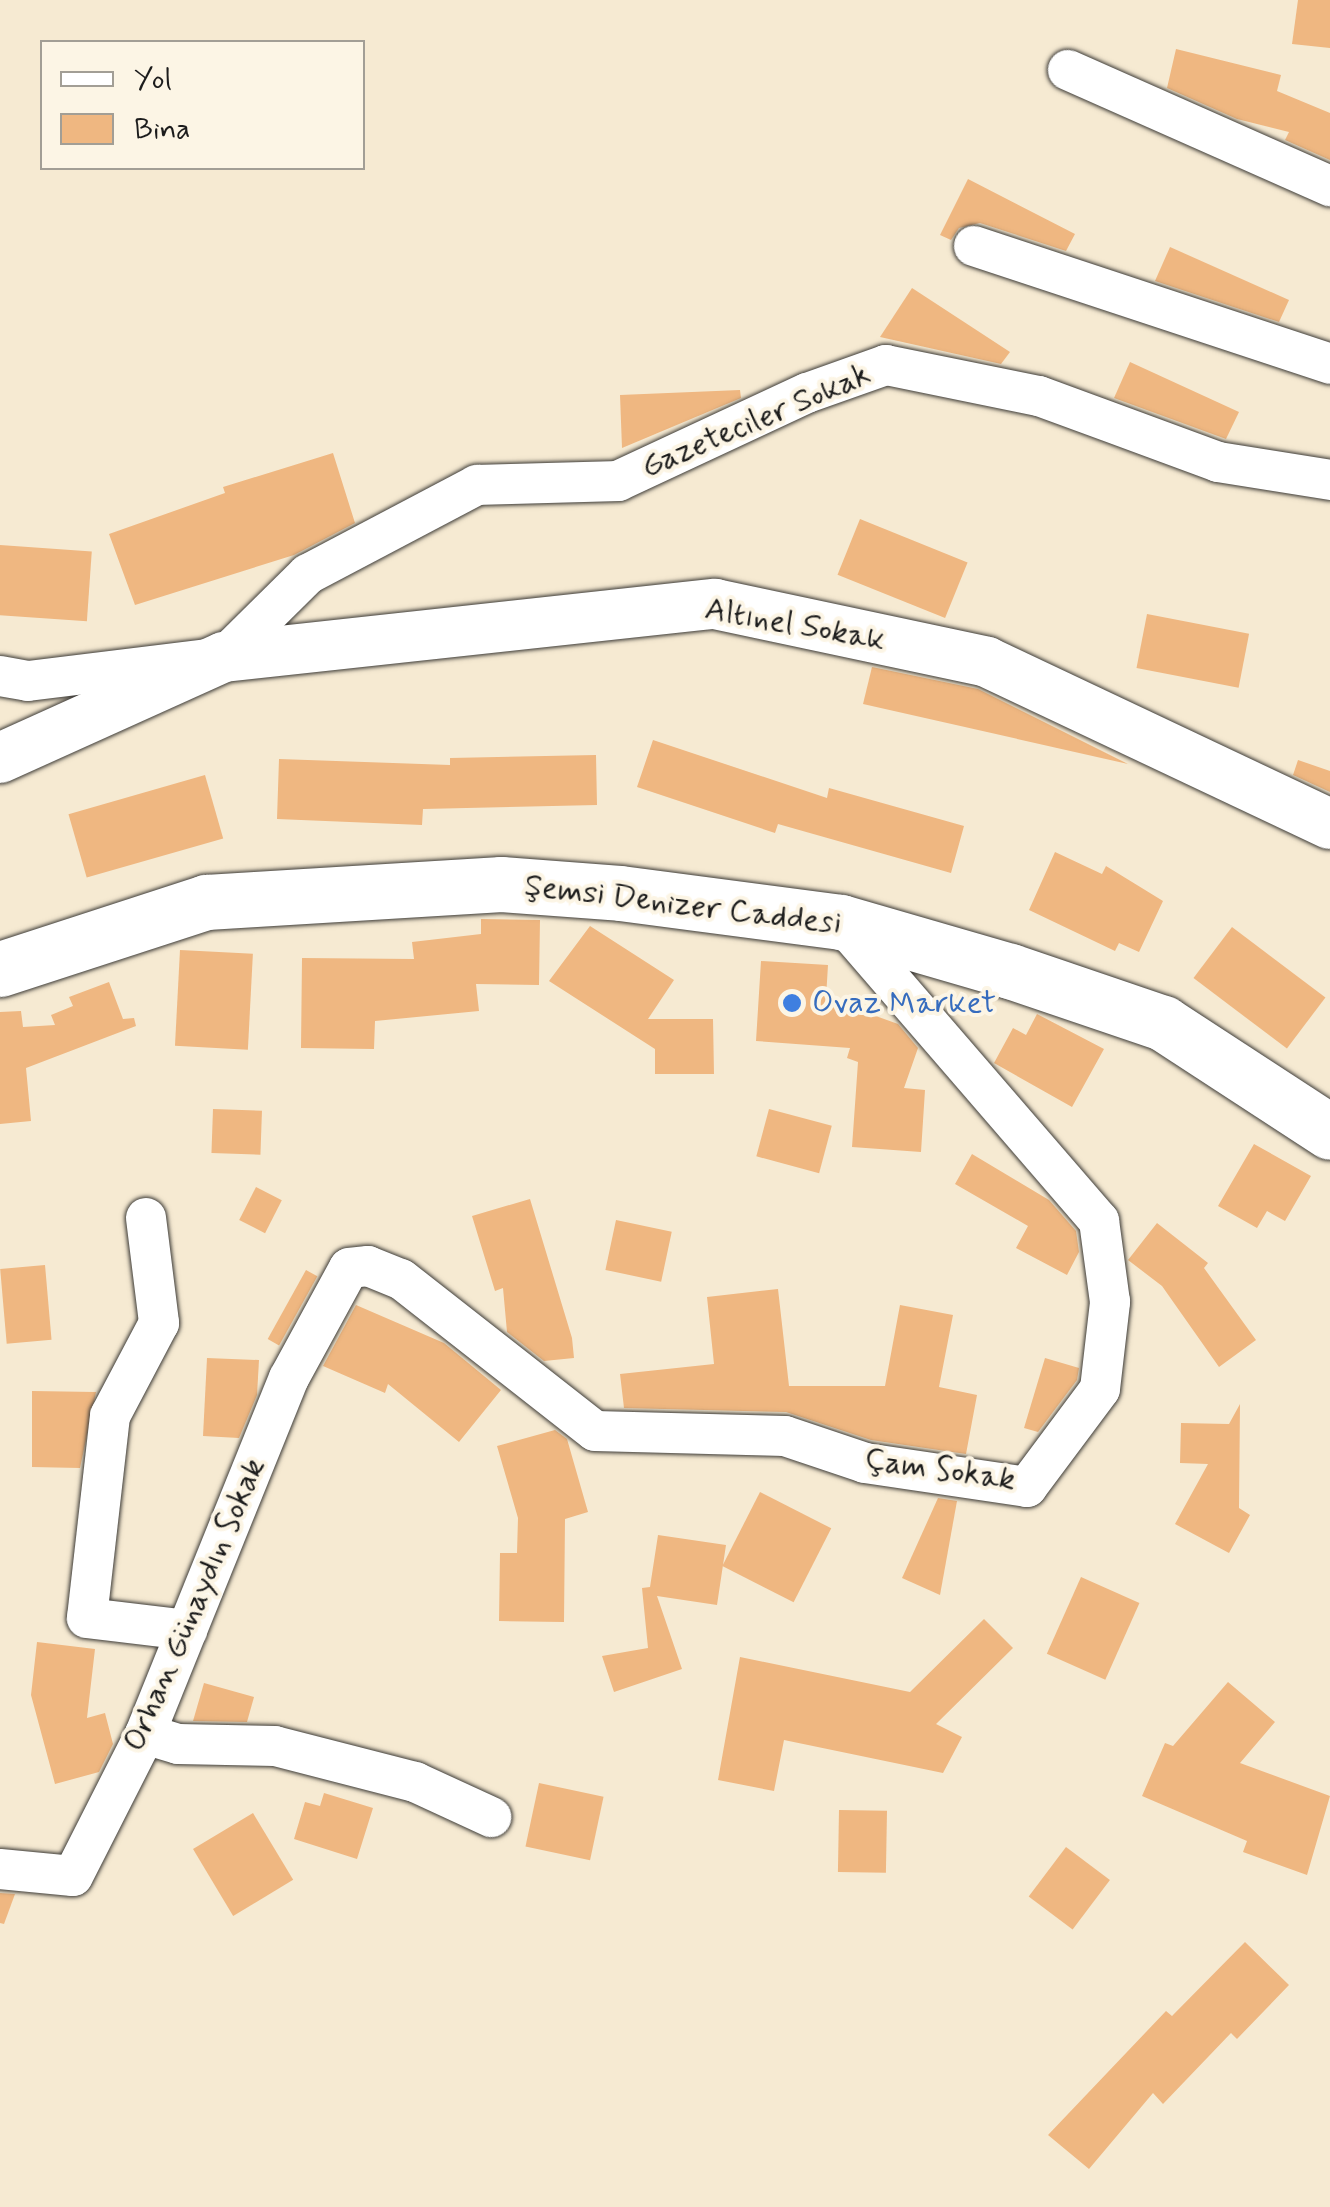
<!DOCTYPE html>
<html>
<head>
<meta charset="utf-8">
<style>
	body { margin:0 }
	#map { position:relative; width:1330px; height:2207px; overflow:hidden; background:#f6ead2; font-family:Mynerve,sans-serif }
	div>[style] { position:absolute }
	.building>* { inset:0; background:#efb781; transform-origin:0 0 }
	.roads { filter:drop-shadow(0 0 2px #3d3b37) drop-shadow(0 0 2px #3d3b37) }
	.minor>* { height:40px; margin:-20px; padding:0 20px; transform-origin:20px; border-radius:20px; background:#fff }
	.tertiary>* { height:50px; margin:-25px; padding:0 25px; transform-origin:25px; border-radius:25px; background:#fff }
	.secondary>* { height:55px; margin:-27.5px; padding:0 27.5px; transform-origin:27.5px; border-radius:27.5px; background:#fff }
	.dots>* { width:28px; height:28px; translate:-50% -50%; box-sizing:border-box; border:5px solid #fcf5e5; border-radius:50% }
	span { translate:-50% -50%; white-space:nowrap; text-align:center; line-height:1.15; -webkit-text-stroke:8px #fcf5e5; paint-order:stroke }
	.street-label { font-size:32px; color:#1c1c1c }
	.shop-label { font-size:32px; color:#366cbe }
	.left { translate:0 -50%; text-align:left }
	.legend { position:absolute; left:40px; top:40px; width:325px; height:130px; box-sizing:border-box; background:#fcf5e5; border:2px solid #a29e95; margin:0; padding:12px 18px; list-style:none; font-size:30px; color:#1c1c1c }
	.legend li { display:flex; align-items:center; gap:20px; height:50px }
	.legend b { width:50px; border:2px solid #a29e95 }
</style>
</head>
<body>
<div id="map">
	<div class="building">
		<div style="clip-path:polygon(1298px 0,1330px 0,1330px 48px,1292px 44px)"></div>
		<div style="clip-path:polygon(1176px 49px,1281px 75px,1277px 91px,1330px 113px,1330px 160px,1285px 140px,1289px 132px,1237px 119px,1167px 88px)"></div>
		<div style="clip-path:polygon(968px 179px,1075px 234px,1066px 251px,980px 223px,959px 228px,951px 240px,940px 235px)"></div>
		<div style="clip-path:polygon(1170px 247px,1289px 300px,1279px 322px,1155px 281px)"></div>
		<div style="clip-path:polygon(912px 288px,1010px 352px,1001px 364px,880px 337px)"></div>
		<div style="clip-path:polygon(1130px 362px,1239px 412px,1226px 439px,1114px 398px)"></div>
		<div style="clip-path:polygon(740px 390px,741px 398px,622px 448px,620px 395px)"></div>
		<div style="clip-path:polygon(333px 453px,355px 523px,294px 555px,135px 605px,109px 534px,225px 493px,223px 487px)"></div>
		<div style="left:860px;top:519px;width:116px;height:60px;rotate:22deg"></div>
		<div style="left:0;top:545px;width:92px;height:70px;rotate:4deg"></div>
		<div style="left:1147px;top:614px;width:104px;height:55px;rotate:11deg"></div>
		<div style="clip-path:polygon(872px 667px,978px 689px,1128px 764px,863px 704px)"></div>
		<div style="clip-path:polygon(653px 740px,827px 798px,829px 788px,964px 826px,951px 873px,778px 824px,775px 833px,637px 787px)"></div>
		<div style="clip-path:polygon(596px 755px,597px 805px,423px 809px,422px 825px,277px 819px,279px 759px,450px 765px,450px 758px)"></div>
		<div style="clip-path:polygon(1298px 760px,1330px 771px,1330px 792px,1293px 775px)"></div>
		<div style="left:205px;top:775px;width:66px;height:142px;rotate:74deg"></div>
		<div style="clip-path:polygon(1055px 852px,1102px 874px,1106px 866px,1163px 901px,1139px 952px,1119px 943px,1115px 951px,1029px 910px)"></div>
		<div style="clip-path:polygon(481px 919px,540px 920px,539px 985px,476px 984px,479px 1011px,375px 1021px,374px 1049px,301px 1048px,302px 958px,414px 959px,412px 942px,481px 934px)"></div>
		<div style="clip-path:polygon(590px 926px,674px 980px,648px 1019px,713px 1019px,714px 1074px,655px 1074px,655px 1049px,549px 981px)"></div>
		<div style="left:1232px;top:927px;width:117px;height:64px;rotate:37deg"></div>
		<div style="left:180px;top:950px;width:73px;height:96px;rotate:3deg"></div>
		<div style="clip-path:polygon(761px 961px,828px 965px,826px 998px,898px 1024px,918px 1048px,904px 1088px,925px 1090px,921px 1152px,852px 1147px,858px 1062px,847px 1058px,850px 1048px,756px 1041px)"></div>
		<div style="clip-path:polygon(109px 982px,123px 1019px,134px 1018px,136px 1026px,26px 1068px,31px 1121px,0 1124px,0 1012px,21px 1011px,23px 1027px,55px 1025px,51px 1015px,73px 1006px,69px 997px)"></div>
		<div style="clip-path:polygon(1037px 1014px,1104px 1049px,1072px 1107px,994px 1063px,1013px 1028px,1026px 1035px)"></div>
		<div style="left:213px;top:1109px;width:49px;height:44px;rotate:2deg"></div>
		<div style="left:769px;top:1109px;width:65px;height:49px;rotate:15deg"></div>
		<div style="clip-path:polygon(1254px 1144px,1311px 1176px,1285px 1221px,1267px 1211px,1257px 1228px,1218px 1206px)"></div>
		<div style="clip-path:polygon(972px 1154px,1049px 1200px,1076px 1231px,1079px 1252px,1067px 1275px,1016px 1248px,1028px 1226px,955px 1184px)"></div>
		<div style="left:256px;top:1187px;width:29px;height:37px;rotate:27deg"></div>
		<div style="clip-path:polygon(530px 1199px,572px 1338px,574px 1358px,544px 1361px,507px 1332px,503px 1288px,495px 1291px,472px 1216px)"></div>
		<div style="left:616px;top:1220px;width:57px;height:51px;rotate:12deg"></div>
		<div style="clip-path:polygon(1157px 1223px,1208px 1263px,1204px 1268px,1256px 1340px,1219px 1367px,1162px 1286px,1128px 1260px)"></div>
		<div style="left:45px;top:1265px;width:75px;height:45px;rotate:85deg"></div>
		<div style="left:306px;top:1270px;width:13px;height:79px;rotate:29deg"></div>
		<div style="clip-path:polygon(778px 1289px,789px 1386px,885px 1386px,900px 1305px,953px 1315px,939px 1387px,977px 1395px,966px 1454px,871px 1440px,786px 1412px,624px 1408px,620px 1374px,714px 1364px,707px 1297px)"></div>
		<div style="clip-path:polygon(356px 1305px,444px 1343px,501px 1390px,459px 1442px,388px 1384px,385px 1393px,323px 1366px)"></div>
		<div style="clip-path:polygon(207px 1358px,259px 1360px,257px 1395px,239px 1438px,203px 1436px)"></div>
		<div style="clip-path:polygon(1045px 1358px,1079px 1368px,1077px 1380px,1038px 1432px,1024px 1428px)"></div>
		<div style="clip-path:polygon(32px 1391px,96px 1392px,80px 1468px,32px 1467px)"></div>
		<div style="clip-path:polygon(1240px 1404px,1239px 1508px,1250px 1515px,1229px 1553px,1175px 1524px,1208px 1464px,1180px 1463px,1181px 1423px,1229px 1424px)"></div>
		<div style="clip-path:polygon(555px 1430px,567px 1439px,588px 1512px,565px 1519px,564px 1622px,499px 1621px,500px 1553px,517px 1553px,518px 1518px,497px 1446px)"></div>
		<div style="left:760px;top:1492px;width:80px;height:83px;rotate:27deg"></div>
		<div style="clip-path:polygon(938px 1498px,957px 1501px,940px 1595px,902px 1578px)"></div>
		<div style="clip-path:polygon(658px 1535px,726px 1545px,717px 1605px,657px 1596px,682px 1669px,614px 1692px,602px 1656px,648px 1648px,642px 1588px,650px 1587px)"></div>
		<div style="left:1081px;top:1577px;width:64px;height:84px;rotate:24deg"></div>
		<div style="clip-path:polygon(984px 1619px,1013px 1648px,936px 1724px,962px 1737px,943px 1773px,784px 1740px,774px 1791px,718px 1780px,740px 1657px,910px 1692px)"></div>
		<div style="clip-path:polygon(37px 1642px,95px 1649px,87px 1718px,105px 1713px,113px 1744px,99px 1772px,55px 1784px,31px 1695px)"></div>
		<div style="clip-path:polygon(1228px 1682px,1275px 1722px,1240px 1763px,1330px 1796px,1307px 1875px,1243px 1852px,1247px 1841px,1142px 1796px,1165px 1743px,1173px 1746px)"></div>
		<div style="clip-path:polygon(204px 1683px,254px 1697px,247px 1722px,193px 1721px)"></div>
		<div style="left:539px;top:1783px;width:66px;height:65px;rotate:12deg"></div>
		<div style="clip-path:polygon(324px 1793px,373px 1808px,357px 1859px,294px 1839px,305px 1802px,320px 1806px)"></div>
		<div style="left:839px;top:1810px;width:48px;height:62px;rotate:1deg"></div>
		<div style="left:253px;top:1813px;width:78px;height:70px;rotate:59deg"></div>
		<div style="left:1066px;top:1847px;width:55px;height:62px;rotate:37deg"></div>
		<div style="clip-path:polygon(0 1893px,15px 1894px,4px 1924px,0 1923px)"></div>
		<div style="clip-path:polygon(1245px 1942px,1289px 1985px,1237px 2039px,1231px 2033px,1163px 2104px,1153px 2093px,1089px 2169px,1048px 2135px,1166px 2011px,1172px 2016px)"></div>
	</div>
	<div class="roads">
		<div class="minor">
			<div style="left:1068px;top:70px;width:287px;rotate:23.9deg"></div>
			<div style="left:974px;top:246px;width:375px;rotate:18.3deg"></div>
			<div style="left:0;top:676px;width:28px;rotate:10deg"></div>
			<div style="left:28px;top:681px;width:197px;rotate:-7deg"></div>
			<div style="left:224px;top:657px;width:118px;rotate:-44.7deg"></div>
			<div style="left:308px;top:574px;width:191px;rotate:-27.8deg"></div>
			<div style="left:477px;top:485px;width:141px;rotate:-1.6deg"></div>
			<div style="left:618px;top:481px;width:208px;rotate:-25deg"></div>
			<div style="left:807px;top:393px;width:84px;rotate:-19.5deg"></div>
			<div style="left:886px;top:365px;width:156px;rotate:11.5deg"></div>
			<div style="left:1039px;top:396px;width:191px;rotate:20.2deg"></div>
			<div style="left:1218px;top:462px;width:113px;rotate:9.1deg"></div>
			<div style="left:146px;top:1218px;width:106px;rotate:82.9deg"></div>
			<div style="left:159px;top:1323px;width:105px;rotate:117.8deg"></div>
			<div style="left:110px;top:1416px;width:203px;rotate:96.5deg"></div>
			<div style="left:87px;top:1618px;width:101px;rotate:6.8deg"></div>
			<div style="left:145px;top:1734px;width:34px;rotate:17deg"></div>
			<div style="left:178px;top:1744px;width:97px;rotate:1.2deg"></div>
			<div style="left:275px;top:1746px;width:145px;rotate:14.4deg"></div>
			<div style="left:415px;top:1782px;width:84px;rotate:24.7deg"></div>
			<div style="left:0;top:1869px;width:73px;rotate:5.5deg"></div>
			<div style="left:73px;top:1876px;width:159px;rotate:-63.1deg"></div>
			<div style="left:145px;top:1734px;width:384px;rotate:-68deg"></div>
			<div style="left:289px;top:1378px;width:125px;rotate:-61.4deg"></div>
			<div style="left:349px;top:1268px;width:19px;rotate:-6deg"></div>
			<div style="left:368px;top:1266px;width:35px;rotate:22deg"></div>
			<div style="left:401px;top:1279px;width:246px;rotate:38.1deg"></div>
			<div style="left:595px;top:1431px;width:190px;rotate:1.5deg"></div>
			<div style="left:785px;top:1436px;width:84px;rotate:18.6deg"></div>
			<div style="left:865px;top:1463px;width:164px;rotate:8.4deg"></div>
			<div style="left:1027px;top:1487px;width:122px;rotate:-53.3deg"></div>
			<div style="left:1100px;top:1389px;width:88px;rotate:-83.4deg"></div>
			<div style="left:1110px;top:1302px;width:82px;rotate:-97.7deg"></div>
			<div style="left:1099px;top:1221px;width:395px;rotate:-130.8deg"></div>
		</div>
		<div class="tertiary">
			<div style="left:0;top:758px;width:246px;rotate:-24.3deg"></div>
			<div style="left:224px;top:657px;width:494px;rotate:-6.2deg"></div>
			<div style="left:715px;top:604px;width:278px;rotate:12deg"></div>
			<div style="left:987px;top:662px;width:379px;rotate:25.3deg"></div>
		</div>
		<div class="secondary">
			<div style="left:0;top:969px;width:217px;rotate:-18deg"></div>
			<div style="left:206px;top:902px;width:296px;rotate:-3.5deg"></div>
			<div style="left:501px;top:884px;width:119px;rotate:4.3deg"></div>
			<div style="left:620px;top:893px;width:223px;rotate:7.5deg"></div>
			<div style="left:841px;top:922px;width:176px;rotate:16.2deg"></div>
			<div style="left:1010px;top:971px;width:162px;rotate:18.8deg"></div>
			<div style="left:1163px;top:1023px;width:199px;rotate:33.1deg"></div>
		</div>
	</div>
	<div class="dots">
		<div style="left:792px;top:1003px;background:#3f7fe0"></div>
	</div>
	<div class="street-label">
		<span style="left:756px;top:421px;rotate:-23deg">Gazeteciler Sokak</span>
		<span style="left:795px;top:625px;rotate:10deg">Altınel Sokak</span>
		<span style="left:683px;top:905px;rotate:7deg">Şemsi Denizer Caddesi</span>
		<span style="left:940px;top:1470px;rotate:8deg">Çam Sokak</span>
		<span style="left:195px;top:1605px;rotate:-67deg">Orhan Günaydın Sokak</span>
	</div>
	<div class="shop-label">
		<span class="left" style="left:812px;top:1003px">Ovaz Market</span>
	</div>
	<ul class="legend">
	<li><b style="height:12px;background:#fff"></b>Yol</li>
	<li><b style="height:28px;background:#efb781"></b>Bina</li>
	</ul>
</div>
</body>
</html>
